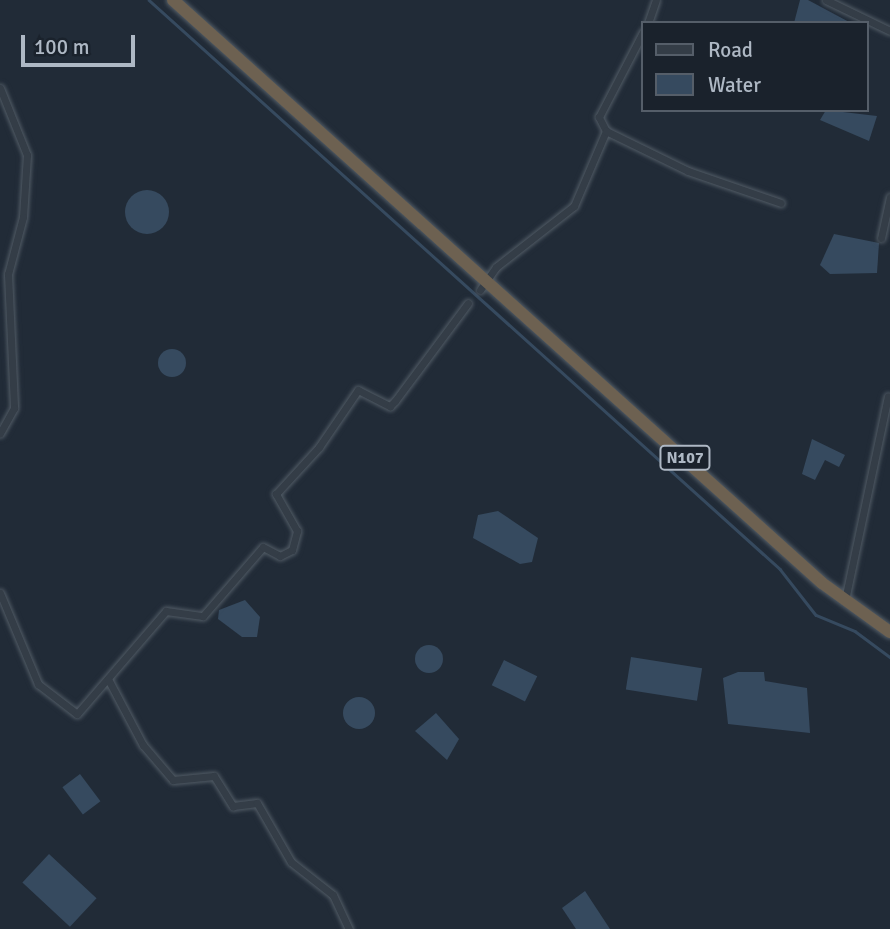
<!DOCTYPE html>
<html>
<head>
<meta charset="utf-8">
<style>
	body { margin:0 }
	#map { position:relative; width:890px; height:929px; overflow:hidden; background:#212b37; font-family:Signika,sans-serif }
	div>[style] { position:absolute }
	.water>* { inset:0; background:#364a5f; transform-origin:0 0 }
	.round { border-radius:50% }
	.stream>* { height:2.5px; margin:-1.25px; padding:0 1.25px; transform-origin:1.25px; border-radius:1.25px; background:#364a5f }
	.roads { filter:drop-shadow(0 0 2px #515b65) drop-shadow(0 0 2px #515b65) }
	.street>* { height:7px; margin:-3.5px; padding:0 3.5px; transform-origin:3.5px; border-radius:3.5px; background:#343d47 }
	.highway>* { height:12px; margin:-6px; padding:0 6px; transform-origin:6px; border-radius:6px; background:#6d6151 }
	span { translate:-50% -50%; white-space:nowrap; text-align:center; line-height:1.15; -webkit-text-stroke:5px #1a222c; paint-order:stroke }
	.shield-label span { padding:2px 5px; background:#1a222c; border:2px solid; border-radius:5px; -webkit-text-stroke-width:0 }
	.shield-label { font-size:16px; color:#aeb8c4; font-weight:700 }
	.legend { position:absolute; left:641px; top:21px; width:228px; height:91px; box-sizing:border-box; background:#1a222c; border:2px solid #555e69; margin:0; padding:9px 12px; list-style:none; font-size:21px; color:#aeb8c4 }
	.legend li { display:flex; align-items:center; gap:14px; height:35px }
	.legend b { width:35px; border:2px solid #555e69 }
	.scale { position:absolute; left:21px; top:35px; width:114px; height:32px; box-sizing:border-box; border:4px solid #aeb8c4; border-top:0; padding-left:9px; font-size:21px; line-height:24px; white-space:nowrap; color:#aeb8c4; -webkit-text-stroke:5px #1a222c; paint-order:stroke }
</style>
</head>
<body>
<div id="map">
	<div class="water">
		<div style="clip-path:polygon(800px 0,808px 0,851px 23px,794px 23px)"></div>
		<div style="clip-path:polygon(826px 110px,877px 116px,869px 141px,820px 120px)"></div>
		<div class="round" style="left:125px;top:190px;width:44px;height:44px"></div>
		<div style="clip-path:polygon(834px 234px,879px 243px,877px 273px,830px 274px,820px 265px)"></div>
		<div class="round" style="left:158px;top:349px;width:28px;height:28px"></div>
		<div style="clip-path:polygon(812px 439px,845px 455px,839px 467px,825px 460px,815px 480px,802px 474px)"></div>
		<div style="clip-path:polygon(498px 511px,538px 538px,532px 562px,520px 564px,473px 538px,478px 515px)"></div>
		<div style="clip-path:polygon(245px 600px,260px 617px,257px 637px,242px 637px,218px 619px,219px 610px)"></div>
		<div class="round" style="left:415px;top:645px;width:28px;height:28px"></div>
		<div style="left:631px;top:657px;width:72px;height:33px;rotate:9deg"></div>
		<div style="left:504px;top:660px;width:37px;height:28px;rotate:26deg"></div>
		<div style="clip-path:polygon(738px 672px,764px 672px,765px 681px,807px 688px,810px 733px,728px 724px,723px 678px)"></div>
		<div class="round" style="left:343px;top:697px;width:32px;height:32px"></div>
		<div style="clip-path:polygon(436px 713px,459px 739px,447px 760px,415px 731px)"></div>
		<div style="left:80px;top:774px;width:34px;height:22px;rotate:53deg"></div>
		<div style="left:49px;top:854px;width:65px;height:39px;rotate:43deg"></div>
		<div style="clip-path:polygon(585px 891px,610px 929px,576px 929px,562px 908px)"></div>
	</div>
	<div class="stream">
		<div style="left:149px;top:0;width:850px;rotate:42.04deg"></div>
		<div style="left:780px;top:569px;width:58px;rotate:52deg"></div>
		<div style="left:816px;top:615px;width:42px;rotate:22.3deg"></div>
		<div style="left:855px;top:631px;width:44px;rotate:36.6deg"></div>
	</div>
	<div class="roads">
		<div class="street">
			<div style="left:826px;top:0;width:71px;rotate:25.8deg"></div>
			<div style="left:648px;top:23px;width:24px;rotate:-71deg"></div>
			<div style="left:0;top:88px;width:72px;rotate:68.1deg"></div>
			<div style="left:27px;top:155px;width:62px;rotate:93.7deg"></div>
			<div style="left:23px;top:217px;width:59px;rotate:104.7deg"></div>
			<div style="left:8px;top:274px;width:134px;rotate:87.4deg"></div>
			<div style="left:14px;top:408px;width:29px;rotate:119deg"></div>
			<div style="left:606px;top:131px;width:16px;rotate:-117deg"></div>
			<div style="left:599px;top:117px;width:96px;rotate:-62.6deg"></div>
			<div style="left:881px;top:238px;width:42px;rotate:-77.6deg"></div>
			<div style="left:480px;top:290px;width:28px;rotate:-55deg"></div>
			<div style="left:496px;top:267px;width:99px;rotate:-38deg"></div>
			<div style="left:574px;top:206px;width:82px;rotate:-66.9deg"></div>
			<div style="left:606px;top:131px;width:91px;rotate:26deg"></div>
			<div style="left:688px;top:171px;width:98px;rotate:19deg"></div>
			<div style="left:0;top:593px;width:99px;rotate:67.3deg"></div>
			<div style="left:38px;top:684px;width:49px;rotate:37.6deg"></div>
			<div style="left:77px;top:714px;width:136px;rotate:-49.2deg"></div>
			<div style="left:166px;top:611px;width:37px;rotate:8deg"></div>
			<div style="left:203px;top:616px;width:91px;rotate:-49deg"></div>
			<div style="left:263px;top:547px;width:19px;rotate:28deg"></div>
			<div style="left:280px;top:556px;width:13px;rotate:-27deg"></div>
			<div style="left:292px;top:550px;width:20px;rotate:-75deg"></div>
			<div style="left:297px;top:531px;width:43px;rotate:-119.6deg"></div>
			<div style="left:276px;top:494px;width:64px;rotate:-47.5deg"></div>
			<div style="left:319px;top:447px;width:69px;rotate:-55.6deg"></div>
			<div style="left:358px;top:390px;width:36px;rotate:27deg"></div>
			<div style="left:390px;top:406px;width:7px;rotate:-45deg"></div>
			<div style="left:395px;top:401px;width:122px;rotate:-53.3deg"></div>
			<div style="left:845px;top:600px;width:208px;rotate:-78.1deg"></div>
			<div style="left:108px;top:679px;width:75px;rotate:62.1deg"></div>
			<div style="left:143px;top:745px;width:46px;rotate:49.4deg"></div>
			<div style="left:173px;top:780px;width:41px;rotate:-5.6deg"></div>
			<div style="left:214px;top:776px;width:36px;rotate:58deg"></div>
			<div style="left:233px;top:806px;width:24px;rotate:-7deg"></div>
			<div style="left:257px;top:803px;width:68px;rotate:60deg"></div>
			<div style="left:291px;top:862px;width:53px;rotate:38.2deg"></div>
			<div style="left:333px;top:895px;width:38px;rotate:65deg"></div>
		</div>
		<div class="highway">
			<div style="left:173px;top:0;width:872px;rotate:41.93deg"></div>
			<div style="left:822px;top:583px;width:84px;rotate:35.8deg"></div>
		</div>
	</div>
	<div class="shield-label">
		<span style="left:685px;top:458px">N107</span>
	</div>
	<ul class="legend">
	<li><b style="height:9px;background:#343d47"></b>Road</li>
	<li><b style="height:19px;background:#364a5f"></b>Water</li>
	</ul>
	<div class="scale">100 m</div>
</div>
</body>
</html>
